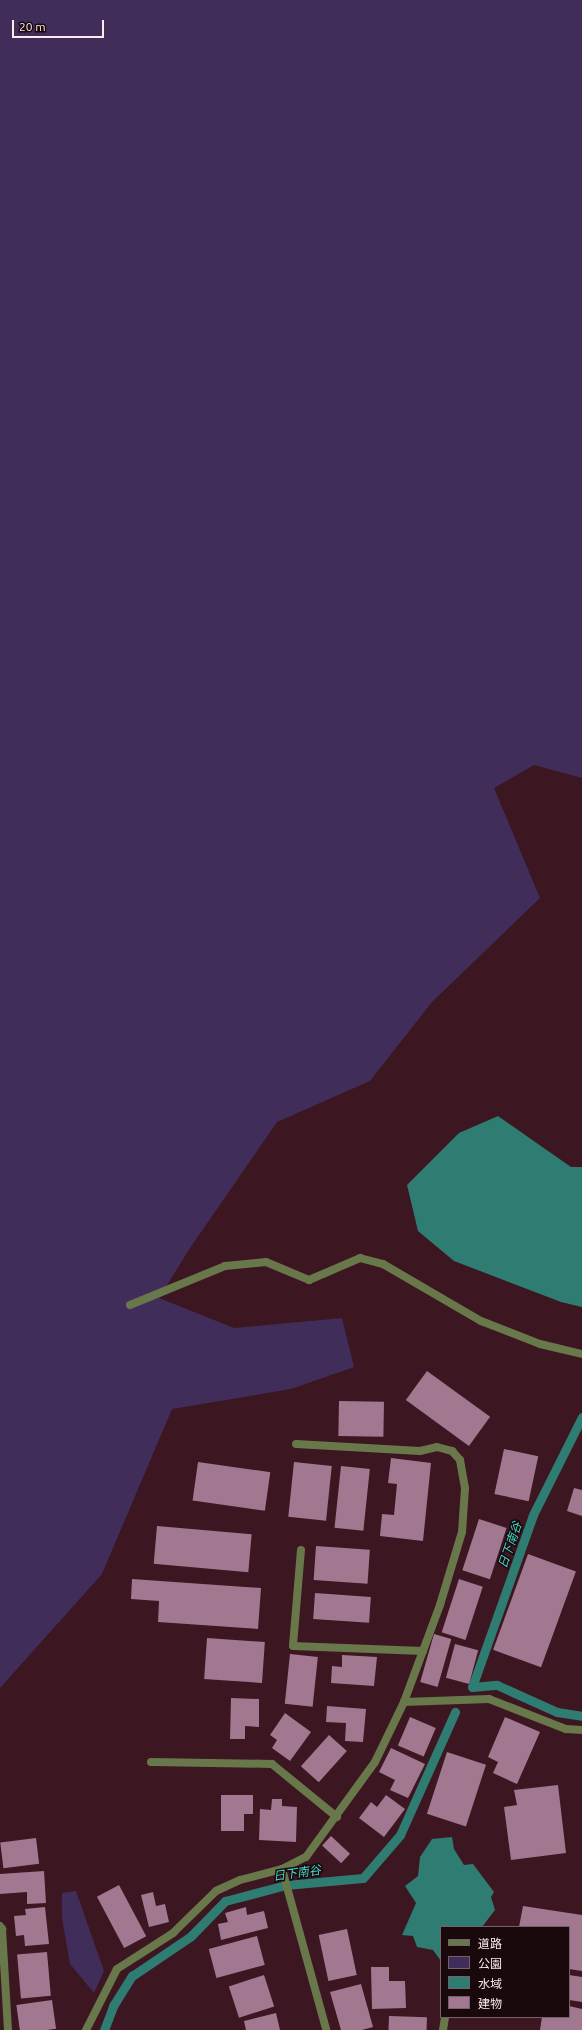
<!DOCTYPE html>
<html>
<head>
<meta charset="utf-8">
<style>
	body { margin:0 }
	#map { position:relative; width:582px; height:2030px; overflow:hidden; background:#3c1621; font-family:Ubuntu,"Noto Sans JP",sans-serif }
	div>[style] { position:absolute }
	.green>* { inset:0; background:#412d59 }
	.water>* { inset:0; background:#2e7c72 }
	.stream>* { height:9px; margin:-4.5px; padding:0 4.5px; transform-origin:4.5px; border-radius:4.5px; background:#2e7c72 }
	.building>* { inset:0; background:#a27890; transform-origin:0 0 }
	.service>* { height:8px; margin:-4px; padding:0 4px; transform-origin:4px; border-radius:4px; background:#68784a }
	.minor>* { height:8px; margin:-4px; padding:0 4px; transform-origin:4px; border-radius:4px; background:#68784a }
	span { translate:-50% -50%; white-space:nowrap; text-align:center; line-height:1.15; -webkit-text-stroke:3px #19080c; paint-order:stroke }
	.water-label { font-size:12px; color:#42d9c8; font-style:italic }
	.legend { position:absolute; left:440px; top:1926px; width:130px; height:92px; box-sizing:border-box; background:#19080c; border:1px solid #756266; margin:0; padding:5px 7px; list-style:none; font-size:12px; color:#ffe9ed }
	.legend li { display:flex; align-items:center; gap:8px; height:20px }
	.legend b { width:20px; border:1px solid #756266 }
	.scale { position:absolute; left:12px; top:20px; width:92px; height:18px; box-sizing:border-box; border:2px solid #ffe9ed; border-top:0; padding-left:5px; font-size:12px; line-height:14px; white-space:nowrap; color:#ffe9ed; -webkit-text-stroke:3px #19080c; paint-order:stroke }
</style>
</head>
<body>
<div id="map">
	<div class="green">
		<div style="clip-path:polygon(0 0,582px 0,582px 778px,534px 765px,494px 788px,540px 898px,432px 1002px,370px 1081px,277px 1122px,190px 1248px,159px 1298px,234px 1328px,342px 1318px,354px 1367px,291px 1389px,172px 1409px,102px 1574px,0 1688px)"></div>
		<div style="clip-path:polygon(76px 1891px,104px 1971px,94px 1993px,70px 1964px,62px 1918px,62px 1893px)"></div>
	</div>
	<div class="water">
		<div style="clip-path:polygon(498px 1116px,571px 1167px,582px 1167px,582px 1307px,561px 1302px,454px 1261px,418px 1231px,407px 1185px,459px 1133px)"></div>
		<div style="clip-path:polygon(452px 1837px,454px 1849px,464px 1865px,473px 1864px,494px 1892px,491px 1897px,495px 1910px,482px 1927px,441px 1927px,441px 1961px,433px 1950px,417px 1947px,413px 1936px,402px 1935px,416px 1903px,405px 1886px,418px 1876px,420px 1857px,432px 1839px)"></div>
	</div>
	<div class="stream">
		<div style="left:582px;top:1417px;width:110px;rotate:116.6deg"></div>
		<div style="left:533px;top:1515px;width:182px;rotate:109.5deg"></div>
		<div style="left:472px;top:1687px;width:25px;rotate:-5deg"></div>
		<div style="left:497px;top:1685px;width:66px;rotate:24.2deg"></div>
		<div style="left:557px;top:1712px;width:25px;rotate:9deg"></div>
		<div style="left:104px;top:2030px;width:26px;rotate:-69deg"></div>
		<div style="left:113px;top:2006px;width:36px;rotate:-58deg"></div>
		<div style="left:132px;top:1976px;width:71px;rotate:-34.1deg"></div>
		<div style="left:191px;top:1936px;width:49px;rotate:-45.8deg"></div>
		<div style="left:225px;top:1901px;width:63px;rotate:-14.7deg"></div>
		<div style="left:286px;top:1885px;width:77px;rotate:-5.2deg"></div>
		<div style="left:363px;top:1878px;width:57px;rotate:-49.3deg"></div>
		<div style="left:400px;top:1835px;width:135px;rotate:-65.9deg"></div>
	</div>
	<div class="building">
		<div style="left:427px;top:1371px;width:78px;height:36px;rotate:36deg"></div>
		<div style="left:339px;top:1401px;width:45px;height:35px;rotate:1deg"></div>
		<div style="left:504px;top:1449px;width:35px;height:46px;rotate:12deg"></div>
		<div style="clip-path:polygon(391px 1458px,431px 1463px,423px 1541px,380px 1536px,382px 1514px,394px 1515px,397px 1484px,388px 1483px)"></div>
		<div style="left:198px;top:1462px;width:73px;height:39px;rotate:8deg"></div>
		<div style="left:294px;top:1462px;width:38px;height:55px;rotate:6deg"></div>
		<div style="left:341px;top:1466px;width:29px;height:62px;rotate:6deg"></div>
		<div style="clip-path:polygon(574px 1488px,582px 1490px,582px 1516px,567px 1511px)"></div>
		<div style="left:479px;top:1519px;width:29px;height:54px;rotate:18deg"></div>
		<div style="left:157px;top:1526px;width:95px;height:38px;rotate:5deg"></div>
		<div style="left:316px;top:1546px;width:54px;height:34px;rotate:4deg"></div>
		<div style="left:528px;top:1554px;width:51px;height:102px;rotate:20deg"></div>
		<div style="clip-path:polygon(132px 1579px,261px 1588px,258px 1629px,158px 1622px,159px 1601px,131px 1599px)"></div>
		<div style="left:459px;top:1579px;width:25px;height:56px;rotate:18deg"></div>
		<div style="left:315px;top:1593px;width:56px;height:26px;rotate:4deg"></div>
		<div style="left:434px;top:1634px;width:18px;height:50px;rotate:16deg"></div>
		<div style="left:207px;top:1638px;width:58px;height:41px;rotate:4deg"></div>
		<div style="left:455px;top:1644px;width:24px;height:35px;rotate:15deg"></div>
		<div style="left:290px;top:1654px;width:28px;height:50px;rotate:6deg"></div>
		<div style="clip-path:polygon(342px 1655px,377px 1657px,374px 1686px,331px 1683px,332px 1666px,342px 1667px)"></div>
		<div style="clip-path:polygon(231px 1698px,259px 1699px,259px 1727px,245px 1726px,245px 1739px,230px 1739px)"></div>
		<div style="clip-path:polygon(327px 1706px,366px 1709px,363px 1742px,345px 1741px,346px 1723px,326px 1722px)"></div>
		<div style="clip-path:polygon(285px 1713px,311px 1732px,290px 1761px,272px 1748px,277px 1740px,270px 1735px)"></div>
		<div style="left:410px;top:1717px;width:28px;height:31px;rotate:23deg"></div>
		<div style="clip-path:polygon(505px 1717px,540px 1732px,517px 1784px,493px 1773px,498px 1762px,488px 1757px)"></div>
		<div style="left:329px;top:1735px;width:24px;height:42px;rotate:42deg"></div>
		<div style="clip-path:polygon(391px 1748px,425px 1764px,408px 1798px,390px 1790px,395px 1780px,379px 1772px)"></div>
		<div style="left:447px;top:1752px;width:41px;height:65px;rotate:18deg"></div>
		<div style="clip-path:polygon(558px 1785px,566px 1853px,511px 1860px,504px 1807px,517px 1805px,514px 1790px)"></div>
		<div style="clip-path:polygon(221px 1795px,253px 1795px,253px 1814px,244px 1814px,244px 1831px,221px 1831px)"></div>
		<div style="clip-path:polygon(386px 1795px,405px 1809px,384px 1837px,359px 1818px,371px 1802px,377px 1807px)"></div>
		<div style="clip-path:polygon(272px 1799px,282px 1799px,282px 1806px,297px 1807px,296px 1842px,259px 1840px,260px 1809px,271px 1810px)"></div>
		<div style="left:331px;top:1836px;width:26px;height:13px;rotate:43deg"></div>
		<div style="left:36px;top:1838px;width:26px;height:36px;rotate:83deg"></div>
		<div style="clip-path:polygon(44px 1871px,46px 1903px,27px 1904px,27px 1892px,0 1894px,0 1874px)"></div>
		<div style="left:119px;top:1885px;width:58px;height:25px;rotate:62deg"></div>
		<div style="clip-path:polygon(153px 1892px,156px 1906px,165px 1904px,169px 1922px,149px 1927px,141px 1895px)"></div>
		<div style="clip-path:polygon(523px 1906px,582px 1915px,582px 1971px,569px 1969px,569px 1927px,519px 1927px)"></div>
		<div style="clip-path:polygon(45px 1907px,49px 1944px,25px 1946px,24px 1935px,16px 1936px,14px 1916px,26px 1915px,25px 1909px)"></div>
		<div style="clip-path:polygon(246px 1907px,247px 1915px,264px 1911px,268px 1928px,221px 1940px,218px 1924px,228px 1922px,225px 1913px)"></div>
		<div style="left:347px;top:1929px;width:47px;height:29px;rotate:78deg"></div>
		<div style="left:257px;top:1936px;width:30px;height:50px;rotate:75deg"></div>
		<div style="left:47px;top:1952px;width:44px;height:30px;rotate:85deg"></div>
		<div style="clip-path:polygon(371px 1967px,389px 1967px,389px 1981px,405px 1981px,406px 2008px,372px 2009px)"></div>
		<div style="left:264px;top:1975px;width:33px;height:37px;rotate:72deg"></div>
		<div style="clip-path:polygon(569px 1975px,582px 1977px,582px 2002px,569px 2000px)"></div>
		<div style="clip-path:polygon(361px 1984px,373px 2027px,362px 2030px,341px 2030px,330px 1992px)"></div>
		<div style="left:52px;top:2000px;width:29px;height:36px;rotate:82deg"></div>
		<div style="clip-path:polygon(569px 2006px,582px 2009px,582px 2030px,540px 2030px,542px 2017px,569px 2017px)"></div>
		<div style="clip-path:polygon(276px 2013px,280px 2030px,246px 2030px,244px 2021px)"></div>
		<div style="left:389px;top:2016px;width:38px;height:14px;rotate:2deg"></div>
	</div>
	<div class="service">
		<div style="left:130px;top:1305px;width:103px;rotate:-22.3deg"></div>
		<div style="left:225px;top:1266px;width:41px;rotate:-5.6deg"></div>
		<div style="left:266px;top:1262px;width:47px;rotate:22.7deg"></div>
		<div style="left:309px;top:1280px;width:56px;rotate:-23.3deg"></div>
		<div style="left:360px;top:1258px;width:24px;rotate:15deg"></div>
		<div style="left:301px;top:1550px;width:96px;rotate:94.8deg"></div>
		<div style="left:293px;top:1646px;width:130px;rotate:2.2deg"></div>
		<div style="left:151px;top:1762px;width:121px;rotate:0.9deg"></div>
		<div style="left:272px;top:1764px;width:84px;rotate:39.2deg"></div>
		<div style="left:282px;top:1869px;width:166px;rotate:74.6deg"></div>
		<div style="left:0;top:1926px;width:4px;rotate:56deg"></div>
		<div style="left:2px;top:1929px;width:101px;rotate:86.6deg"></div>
		<div style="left:443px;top:2030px;width:13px;rotate:-81deg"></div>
	</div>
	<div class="minor">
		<div style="left:383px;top:1264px;width:113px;rotate:30.2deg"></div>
		<div style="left:481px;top:1321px;width:63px;rotate:21.3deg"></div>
		<div style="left:540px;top:1344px;width:43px;rotate:13.4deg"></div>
		<div style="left:296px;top:1444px;width:124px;rotate:3.2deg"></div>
		<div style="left:420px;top:1451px;width:17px;rotate:-13deg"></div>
		<div style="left:437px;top:1447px;width:16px;rotate:15deg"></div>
		<div style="left:452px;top:1451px;width:12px;rotate:48deg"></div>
		<div style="left:460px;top:1460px;width:28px;rotate:80deg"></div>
		<div style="left:465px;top:1488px;width:44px;rotate:93.9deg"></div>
		<div style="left:462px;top:1532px;width:76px;rotate:106.8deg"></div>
		<div style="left:440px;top:1605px;width:103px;rotate:110.4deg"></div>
		<div style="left:86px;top:2030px;width:68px;rotate:-63.1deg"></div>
		<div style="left:117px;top:1969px;width:67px;rotate:-32.7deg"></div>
		<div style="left:173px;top:1933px;width:60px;rotate:-44.3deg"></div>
		<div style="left:216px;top:1891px;width:26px;rotate:-25deg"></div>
		<div style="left:240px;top:1880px;width:43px;rotate:-14.7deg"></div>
		<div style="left:282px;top:1869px;width:27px;rotate:-27deg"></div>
		<div style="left:306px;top:1857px;width:117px;rotate:-54deg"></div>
		<div style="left:375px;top:1762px;width:67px;rotate:-64.2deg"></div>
		<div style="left:404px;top:1702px;width:85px;rotate:-2deg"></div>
		<div style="left:489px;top:1699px;width:83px;rotate:21.3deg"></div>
		<div style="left:566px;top:1729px;width:16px;rotate:4deg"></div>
	</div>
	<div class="water-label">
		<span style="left:510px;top:1545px;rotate:-71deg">日下南谷</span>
		<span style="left:297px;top:1873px;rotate:-8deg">日下南谷</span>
	</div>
	<ul class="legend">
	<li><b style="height:5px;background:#68784a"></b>道路</li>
	<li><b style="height:11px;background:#412d59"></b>公園</li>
	<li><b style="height:11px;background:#2e7c72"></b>水域</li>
	<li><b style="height:11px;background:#a27890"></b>建物</li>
	</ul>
	<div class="scale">20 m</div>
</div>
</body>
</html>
